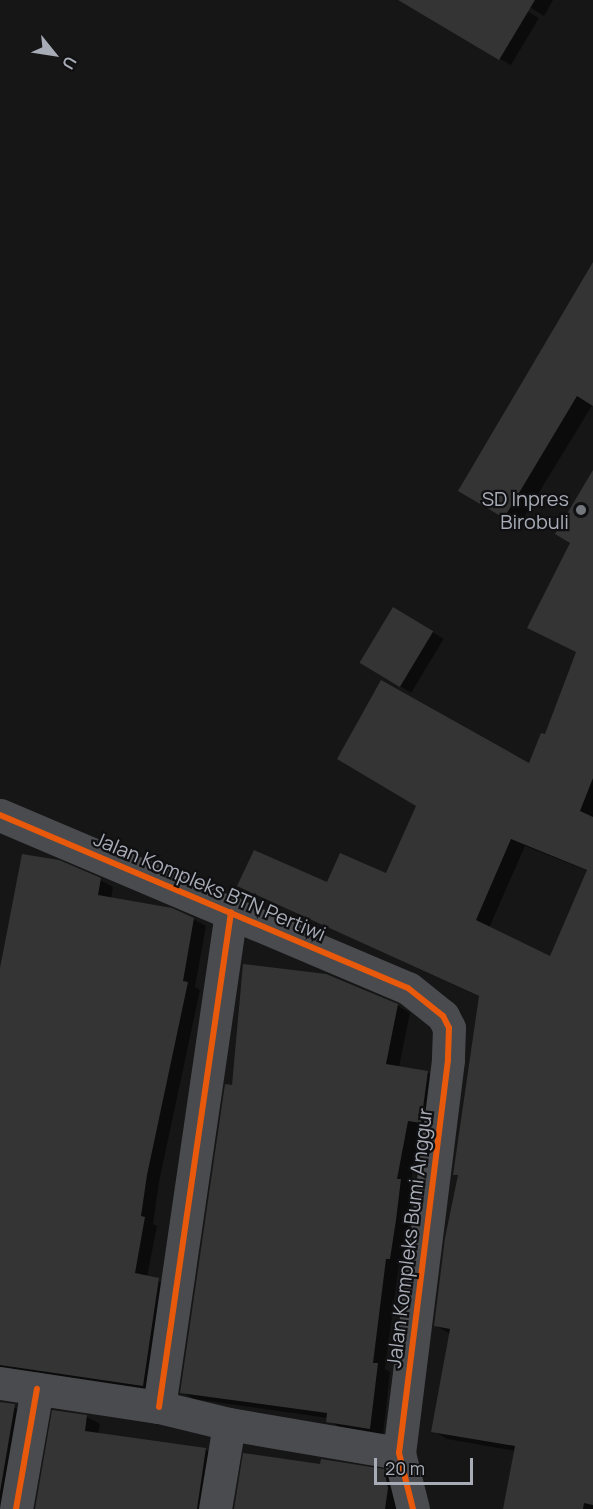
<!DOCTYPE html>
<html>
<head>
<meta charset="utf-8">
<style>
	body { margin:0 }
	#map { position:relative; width:593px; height:1509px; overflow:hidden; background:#161616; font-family:Manrope,sans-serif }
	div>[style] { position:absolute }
	.shadow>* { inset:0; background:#0007; transform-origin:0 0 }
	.building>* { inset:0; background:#343435; transform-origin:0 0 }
	.street>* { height:33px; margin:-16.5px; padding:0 16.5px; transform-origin:16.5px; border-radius:16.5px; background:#4a4b4e }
	.cycleway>* { height:6px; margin:-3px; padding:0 3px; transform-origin:3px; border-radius:3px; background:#e8590c }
	.dots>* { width:16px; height:16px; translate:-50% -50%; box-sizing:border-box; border:3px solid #101012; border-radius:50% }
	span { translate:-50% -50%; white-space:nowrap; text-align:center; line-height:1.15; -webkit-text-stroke:4.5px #101012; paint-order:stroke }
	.poi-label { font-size:20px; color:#a7acb6 }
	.right { translate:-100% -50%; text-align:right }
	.street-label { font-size:20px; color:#a7acb6 }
	.north { position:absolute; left:24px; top:24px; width:60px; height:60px; -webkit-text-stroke:4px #101012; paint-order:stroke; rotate:120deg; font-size:16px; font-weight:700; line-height:24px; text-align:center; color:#a7acb6 }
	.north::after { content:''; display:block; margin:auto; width:21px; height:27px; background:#a7acb6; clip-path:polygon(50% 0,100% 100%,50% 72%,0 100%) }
	.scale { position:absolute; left:374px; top:1458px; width:99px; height:27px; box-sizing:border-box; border:3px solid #a7acb6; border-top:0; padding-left:8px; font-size:18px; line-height:21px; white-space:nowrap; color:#a7acb6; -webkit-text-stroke:4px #101012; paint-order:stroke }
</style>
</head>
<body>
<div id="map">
	<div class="shadow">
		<div style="clip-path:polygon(399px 0,508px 0,539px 18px,511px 65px)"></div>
		<div style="clip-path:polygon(518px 0,553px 0,544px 16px)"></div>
		<div style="clip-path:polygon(593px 266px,593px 404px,519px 525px,460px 490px)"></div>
		<div style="clip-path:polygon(evenodd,593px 488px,593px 1509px,504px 1509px,515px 1451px,447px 1439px,433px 1431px,450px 1334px,435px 1325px,459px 1176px,454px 1174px,480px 997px,239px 886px,327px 884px,387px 875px,530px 765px,546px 736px,577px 652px,572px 542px,593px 488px,525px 846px,588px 871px,551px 958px,489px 928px,525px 846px)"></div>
		<div style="left:394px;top:609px;width:58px;height:63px;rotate:31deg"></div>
		<div style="clip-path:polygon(100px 880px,113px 887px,111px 899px,193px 919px,206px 926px,195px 987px,200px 990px,159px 1182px,153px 1224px,157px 1226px,147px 1277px,171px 1286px,155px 1392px,0 1377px,0 978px)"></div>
		<div style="clip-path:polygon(397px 1005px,410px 1013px,399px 1067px,427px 1072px,440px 1079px,433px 1130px,420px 1127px,410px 1186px,413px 1188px,408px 1228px,403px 1266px,399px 1265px,385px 1369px,390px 1372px,383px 1435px,340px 1428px,328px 1418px,194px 1399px,182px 1392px,233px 1086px)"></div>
		<div style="clip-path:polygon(0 1402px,27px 1413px,0 1509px)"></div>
		<div style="clip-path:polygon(54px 1412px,87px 1417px,100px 1424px,98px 1435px,206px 1450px,218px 1457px,210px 1509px,37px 1509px)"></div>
		<div style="clip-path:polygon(321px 1466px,383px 1471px,396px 1478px,399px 1509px,235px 1509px)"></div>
	</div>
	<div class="building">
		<div style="clip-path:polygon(398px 0,535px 0,499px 60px)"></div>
		<div style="clip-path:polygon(593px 262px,593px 406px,577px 396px,504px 518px,458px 491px)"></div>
		<div style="clip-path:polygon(evenodd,593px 470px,593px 778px,580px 811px,593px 817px,593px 1505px,584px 1503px,583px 1509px,503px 1509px,515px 1446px,431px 1432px,450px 1329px,434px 1326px,445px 1238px,458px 1175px,453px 1175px,479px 996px,237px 886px,254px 850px,327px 882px,340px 853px,386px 873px,416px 806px,337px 759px,381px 680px,529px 763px,541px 733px,545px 734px,576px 652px,527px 628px,570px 543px,555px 534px,593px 470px,511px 839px,587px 870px,550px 956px,476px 920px,511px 839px)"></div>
		<div style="left:393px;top:607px;width:47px;height:65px;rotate:31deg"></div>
		<div style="clip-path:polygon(22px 854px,59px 860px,101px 878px,98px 895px,172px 908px,194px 918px,183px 981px,188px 982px,147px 1175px,141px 1216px,145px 1217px,135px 1273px,159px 1278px,143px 1386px,0 1365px,0 968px)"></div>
		<div style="clip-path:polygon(243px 964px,326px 974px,398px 1004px,386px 1064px,428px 1071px,421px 1123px,408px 1121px,397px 1179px,401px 1179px,396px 1220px,390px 1259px,386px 1259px,373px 1363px,378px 1363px,370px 1429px,326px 1422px,327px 1413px,180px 1393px,225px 1084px,232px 1085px)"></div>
		<div style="clip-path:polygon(0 1402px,15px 1404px,0 1492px)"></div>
		<div style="clip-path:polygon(52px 1410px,87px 1415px,85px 1431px,206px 1448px,197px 1509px,35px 1509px)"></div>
		<div style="clip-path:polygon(243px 1453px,320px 1464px,321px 1459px,384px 1469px,388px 1488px,385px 1509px,234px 1509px)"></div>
	</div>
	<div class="street">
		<div style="left:0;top:815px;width:443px;rotate:23deg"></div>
		<div style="left:408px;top:988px;width:45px;rotate:38.7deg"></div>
		<div style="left:443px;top:1016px;width:13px;rotate:63deg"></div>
		<div style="left:449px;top:1028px;width:32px;rotate:92deg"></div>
		<div style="left:448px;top:1060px;width:396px;rotate:97.1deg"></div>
		<div style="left:399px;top:1453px;width:58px;rotate:76deg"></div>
		<div style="left:0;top:1383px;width:161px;rotate:8.6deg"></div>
		<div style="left:159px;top:1407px;width:72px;rotate:13.7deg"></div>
		<div style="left:229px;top:1424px;width:172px;rotate:9.7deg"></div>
		<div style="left:159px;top:1407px;width:500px;rotate:-81.72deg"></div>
		<div style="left:16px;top:1509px;width:122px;rotate:-80.1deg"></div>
		<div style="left:215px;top:1509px;width:86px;rotate:-80.6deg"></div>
	</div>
	<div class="cycleway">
		<div style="left:0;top:815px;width:443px;rotate:23deg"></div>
		<div style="left:408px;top:988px;width:45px;rotate:38.7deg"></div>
		<div style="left:443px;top:1016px;width:13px;rotate:63deg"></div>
		<div style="left:449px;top:1028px;width:32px;rotate:92deg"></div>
		<div style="left:448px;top:1060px;width:396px;rotate:97.1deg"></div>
		<div style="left:399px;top:1453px;width:58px;rotate:76deg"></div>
		<div style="left:159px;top:1407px;width:500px;rotate:-81.72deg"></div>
		<div style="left:16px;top:1509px;width:122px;rotate:-80.1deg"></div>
	</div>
	<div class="dots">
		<div style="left:581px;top:510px;background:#74787e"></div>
	</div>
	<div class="poi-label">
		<span class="right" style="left:569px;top:510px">SD Inpres<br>Birobuli</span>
	</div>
	<div class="street-label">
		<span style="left:210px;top:886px;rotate:23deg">Jalan Kompleks BTN Pertiwi</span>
		<span style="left:409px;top:1238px;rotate:-83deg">Jalan Kompleks Bumi Anggur</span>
	</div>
	<div class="north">U</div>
	<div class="scale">20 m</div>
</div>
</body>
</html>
